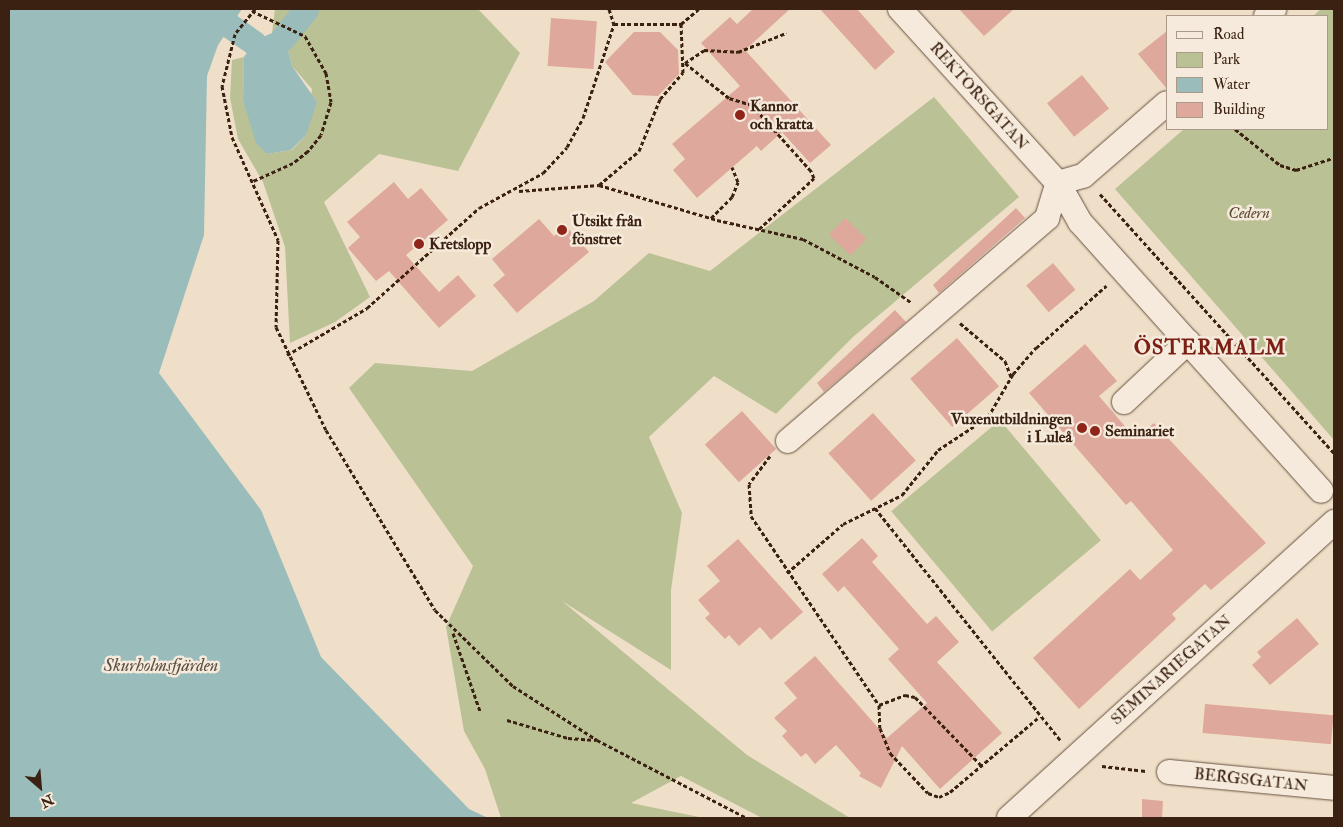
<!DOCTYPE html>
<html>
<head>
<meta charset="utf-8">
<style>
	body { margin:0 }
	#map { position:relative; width:1343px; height:827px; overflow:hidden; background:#efdfc8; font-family:"IM FELL Double Pica",serif }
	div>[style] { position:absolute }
	.green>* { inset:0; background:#bac195; transform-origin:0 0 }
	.water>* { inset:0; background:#9abcbb }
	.canal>* { height:25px; margin:-12.5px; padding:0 12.5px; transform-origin:12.5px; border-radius:12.5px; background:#9abcbb }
	.building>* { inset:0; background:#dfa89d; transform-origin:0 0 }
	.path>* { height:3px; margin-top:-1.5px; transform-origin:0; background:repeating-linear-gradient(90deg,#3b2111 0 4px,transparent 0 6.5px) }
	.roads { filter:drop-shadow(0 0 1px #68503f) drop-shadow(0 0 1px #68503f) }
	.minor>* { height:24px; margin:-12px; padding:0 12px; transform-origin:12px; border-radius:12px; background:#f5eadb }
	.dots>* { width:14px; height:14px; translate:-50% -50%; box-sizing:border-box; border:2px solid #f5eadb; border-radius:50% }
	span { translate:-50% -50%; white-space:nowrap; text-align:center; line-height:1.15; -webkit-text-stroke:5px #f5eadb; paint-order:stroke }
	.street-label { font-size:16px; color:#3b2111 }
	.poi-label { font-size:16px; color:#3b2111; font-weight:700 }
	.left { translate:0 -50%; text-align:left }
	.right { translate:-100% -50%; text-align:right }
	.park-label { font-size:16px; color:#5b4932; font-style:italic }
	.water-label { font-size:18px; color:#585044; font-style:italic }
	.district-label { font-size:21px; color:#7a1f14; font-weight:700; letter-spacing:1px }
	.frame { position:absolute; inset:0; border:10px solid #3b2111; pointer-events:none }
	.legend { position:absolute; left:1166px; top:15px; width:162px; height:115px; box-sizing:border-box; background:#f5eadb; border:1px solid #ab9a8a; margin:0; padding:6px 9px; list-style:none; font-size:15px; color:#3b2111 }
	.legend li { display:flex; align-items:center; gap:10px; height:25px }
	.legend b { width:25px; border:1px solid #ab9a8a }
	.north { position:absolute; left:15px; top:762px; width:50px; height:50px; -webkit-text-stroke:4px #f5eadb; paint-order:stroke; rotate:153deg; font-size:14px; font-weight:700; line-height:20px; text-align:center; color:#3b2111 }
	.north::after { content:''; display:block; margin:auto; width:18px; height:22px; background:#3b2111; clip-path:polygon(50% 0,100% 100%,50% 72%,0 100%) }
</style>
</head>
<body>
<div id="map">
	<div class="green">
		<div style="clip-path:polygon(275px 9px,478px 9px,520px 53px,458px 171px,379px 154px,324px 202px,370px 297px,335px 322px,290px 343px,285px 247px,263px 182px,238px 139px,230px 98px,232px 60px,244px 57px,243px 100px,267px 154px,292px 150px,306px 135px,312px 89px,292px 66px,286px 42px,272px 33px)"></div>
		<div style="clip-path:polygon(1321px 9px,1334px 9px,1334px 440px,1115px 189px,1184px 129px,1327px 129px,1327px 16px,1313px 16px)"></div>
		<div style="clip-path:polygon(934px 97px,1019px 197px,853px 337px,776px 414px,714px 376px,649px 437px,682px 513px,671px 590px,671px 670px,562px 601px,747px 755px,850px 818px,762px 818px,681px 776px,631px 803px,704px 818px,501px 818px,485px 769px,464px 731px,446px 627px,473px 566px,349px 388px,375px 363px,472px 371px,594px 301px,649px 253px,710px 271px)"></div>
		<div style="left:1000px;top:420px;width:157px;height:142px;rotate:50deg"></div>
	</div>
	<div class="water">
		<div style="clip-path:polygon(9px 9px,242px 9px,218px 45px,207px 76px,204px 235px,159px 373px,261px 510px,321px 657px,469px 809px,488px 818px,9px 818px)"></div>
		<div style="clip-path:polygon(272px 33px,286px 42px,292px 66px,317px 102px,306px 135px,291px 150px,267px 154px,256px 143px,243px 100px,244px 57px,256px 40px)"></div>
	</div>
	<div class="canal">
		<div style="left:230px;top:26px;width:29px;rotate:35deg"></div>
		<div style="left:282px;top:39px;width:38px;rotate:-51deg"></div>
	</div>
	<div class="building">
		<div style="clip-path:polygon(753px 9px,790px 9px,745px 50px,831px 145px,810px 163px,782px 132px,761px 151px,757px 146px,697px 198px,673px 170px,685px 159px,672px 144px,740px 86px,701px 43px,730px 17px,737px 24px)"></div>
		<div style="clip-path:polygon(820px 9px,857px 9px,895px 52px,875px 70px)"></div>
		<div style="clip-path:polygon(959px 9px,1014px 9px,984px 36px)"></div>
		<div style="left:551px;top:18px;width:46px;height:48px;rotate:4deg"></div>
		<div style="clip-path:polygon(1167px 31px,1167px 89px,1138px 54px)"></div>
		<div style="clip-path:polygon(634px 32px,660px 32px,678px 50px,679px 74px,658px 96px,633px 95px,605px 62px)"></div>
		<div style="left:1082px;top:75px;width:43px;height:45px;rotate:51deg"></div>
		<div style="clip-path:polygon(394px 182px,408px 199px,421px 188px,448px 220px,406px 255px,439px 292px,458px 275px,476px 296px,439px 328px,389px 271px,376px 281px,348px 248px,360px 237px,347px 222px)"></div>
		<div style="clip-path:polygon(1016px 208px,1025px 218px,939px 293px,933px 285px)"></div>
		<div style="left:845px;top:218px;width:30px;height:23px;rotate:44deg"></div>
		<div style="clip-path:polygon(539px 219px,554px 236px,566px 226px,589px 252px,517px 313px,493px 285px,505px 275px,492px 259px)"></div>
		<div style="left:1053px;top:263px;width:35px;height:35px;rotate:50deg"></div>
		<div style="clip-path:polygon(895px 310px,906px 322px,824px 392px,817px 383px)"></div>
		<div style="left:957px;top:338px;width:64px;height:62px;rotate:49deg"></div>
		<div style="clip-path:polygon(1085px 344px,1117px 381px,1099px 396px,1135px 438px,1154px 423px,1266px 543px,1211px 590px,1205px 584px,1172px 614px,1176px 619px,1079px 709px,1033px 658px,1130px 569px,1140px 580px,1173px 550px,1131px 501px,1126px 505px,1029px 393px)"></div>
		<div style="left:742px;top:411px;width:51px;height:50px;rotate:48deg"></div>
		<div style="left:873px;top:413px;width:64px;height:60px;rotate:48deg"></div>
		<div style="clip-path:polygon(862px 538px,878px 556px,872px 562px,927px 624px,936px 616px,959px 642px,937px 662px,1002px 733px,940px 789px,902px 746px,881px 788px,859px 776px,861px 773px,836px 745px,815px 764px,806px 753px,801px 757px,782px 736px,787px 731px,774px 718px,797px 698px,784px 683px,815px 656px,887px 738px,927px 703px,888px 659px,899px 649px,844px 586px,838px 592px,822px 574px)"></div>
		<div style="clip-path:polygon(738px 539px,803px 612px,771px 640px,760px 627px,739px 646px,729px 635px,725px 639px,705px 618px,710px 614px,698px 600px,720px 581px,707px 566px)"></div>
		<div style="clip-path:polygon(1297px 618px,1319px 644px,1270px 685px,1252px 665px,1261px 657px,1257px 652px)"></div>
		<div style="left:1205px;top:704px;width:129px;height:29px;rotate:5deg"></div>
		<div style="clip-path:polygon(1142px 799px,1163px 801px,1162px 818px,1142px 818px)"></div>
	</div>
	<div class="path">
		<div style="left:255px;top:9px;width:32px;rotate:129deg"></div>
		<div style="left:235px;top:34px;width:54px;rotate:104deg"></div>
		<div style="left:222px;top:86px;width:52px;rotate:78.9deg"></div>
		<div style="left:232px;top:137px;width:113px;rotate:65.9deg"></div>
		<div style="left:278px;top:240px;width:87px;rotate:91.3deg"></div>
		<div style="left:276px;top:327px;width:114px;rotate:64.1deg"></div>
		<div style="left:326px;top:430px;width:210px;rotate:58.8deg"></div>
		<div style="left:435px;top:610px;width:109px;rotate:44.3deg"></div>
		<div style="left:513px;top:686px;width:100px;rotate:32.7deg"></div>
		<div style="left:597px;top:740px;width:169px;rotate:27.5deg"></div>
		<div style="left:609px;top:9px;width:16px;rotate:72deg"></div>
		<div style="left:252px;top:11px;width:59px;rotate:25.3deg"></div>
		<div style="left:305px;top:36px;width:43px;rotate:60.4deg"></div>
		<div style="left:326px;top:73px;width:29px;rotate:80deg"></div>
		<div style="left:331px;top:102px;width:34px;rotate:107deg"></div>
		<div style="left:321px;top:135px;width:21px;rotate:129deg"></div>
		<div style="left:308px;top:151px;width:19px;rotate:141deg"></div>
		<div style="left:293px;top:163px;width:44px;rotate:155.8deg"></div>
		<div style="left:1235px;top:129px;width:58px;rotate:38.7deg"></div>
		<div style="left:1280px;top:165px;width:17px;rotate:17deg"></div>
		<div style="left:1296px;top:170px;width:40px;rotate:-18deg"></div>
		<div style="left:599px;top:185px;width:52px;rotate:-40.4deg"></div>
		<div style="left:639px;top:151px;width:56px;rotate:-68deg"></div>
		<div style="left:660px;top:99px;width:35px;rotate:-49deg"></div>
		<div style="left:683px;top:73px;width:49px;rotate:-92.3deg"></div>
		<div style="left:519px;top:191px;width:80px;rotate:-4.3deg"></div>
		<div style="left:599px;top:185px;width:123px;rotate:16.5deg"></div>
		<div style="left:717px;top:220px;width:88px;rotate:12.5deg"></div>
		<div style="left:803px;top:239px;width:81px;rotate:27.8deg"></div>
		<div style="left:875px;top:277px;width:45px;rotate:35.1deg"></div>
		<div style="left:1100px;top:194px;width:349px;rotate:47.9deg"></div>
		<div style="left:711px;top:218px;width:30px;rotate:-45deg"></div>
		<div style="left:732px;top:197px;width:16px;rotate:-68deg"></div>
		<div style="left:738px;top:182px;width:16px;rotate:-112deg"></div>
		<div style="left:759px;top:229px;width:75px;rotate:-42.8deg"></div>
		<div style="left:814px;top:178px;width:8px;rotate:-113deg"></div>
		<div style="left:811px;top:171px;width:89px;rotate:-131.8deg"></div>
		<div style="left:752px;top:105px;width:24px;rotate:-163deg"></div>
		<div style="left:729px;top:98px;width:56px;rotate:-141.5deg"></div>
		<div style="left:685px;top:63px;width:23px;rotate:-34deg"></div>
		<div style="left:704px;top:50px;width:34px;rotate:3deg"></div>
		<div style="left:738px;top:52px;width:52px;rotate:-21.6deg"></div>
		<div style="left:960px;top:323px;width:59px;rotate:40.2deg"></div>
		<div style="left:1005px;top:361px;width:17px;rotate:69deg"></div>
		<div style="left:287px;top:355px;width:93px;rotate:-30.4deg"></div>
		<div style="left:367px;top:308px;width:150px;rotate:-41.8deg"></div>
		<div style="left:479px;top:208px;width:73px;rotate:-28.7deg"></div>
		<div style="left:543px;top:173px;width:35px;rotate:-47deg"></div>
		<div style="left:567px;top:147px;width:33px;rotate:-61deg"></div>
		<div style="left:583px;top:118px;width:99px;rotate:-71.7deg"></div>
		<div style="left:614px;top:24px;width:67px"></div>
		<div style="left:681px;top:24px;width:23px;rotate:-40deg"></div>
		<div style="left:770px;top:456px;width:35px;rotate:127deg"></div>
		<div style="left:749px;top:484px;width:32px;rotate:86deg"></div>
		<div style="left:751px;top:516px;width:228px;rotate:55.9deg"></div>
		<div style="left:879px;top:705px;width:23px;rotate:88deg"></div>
		<div style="left:880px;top:728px;width:27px;rotate:68deg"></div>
		<div style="left:890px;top:753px;width:55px;rotate:46.5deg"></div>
		<div style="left:928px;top:793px;width:12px;rotate:20deg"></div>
		<div style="left:939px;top:797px;width:12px;rotate:-24deg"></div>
		<div style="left:950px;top:792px;width:115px;rotate:-40.1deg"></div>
		<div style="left:875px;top:508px;width:297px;rotate:51.4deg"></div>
		<div style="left:787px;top:573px;width:74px;rotate:-41.2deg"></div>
		<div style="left:843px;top:524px;width:66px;rotate:-26.2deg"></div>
		<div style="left:902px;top:495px;width:58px;rotate:-51.3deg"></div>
		<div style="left:938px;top:450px;width:60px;rotate:-33.4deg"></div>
		<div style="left:988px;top:417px;width:50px;rotate:-59.8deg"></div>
		<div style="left:1013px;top:374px;width:35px;rotate:-49deg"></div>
		<div style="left:1036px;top:348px;width:94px;rotate:-41.5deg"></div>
		<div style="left:453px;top:633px;width:83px;rotate:70.9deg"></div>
		<div style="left:879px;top:705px;width:28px;rotate:-21deg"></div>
		<div style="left:905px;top:695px;width:10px;rotate:11deg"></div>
		<div style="left:915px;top:697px;width:95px;rotate:45.9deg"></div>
		<div style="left:507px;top:720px;width:64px;rotate:16.4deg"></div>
		<div style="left:568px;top:738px;width:28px;rotate:4deg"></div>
		<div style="left:1102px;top:766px;width:44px;rotate:6.5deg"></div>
	</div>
	<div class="roads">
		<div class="minor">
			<div style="left:900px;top:9px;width:235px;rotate:47.8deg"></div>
			<div style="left:1058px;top:183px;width:45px;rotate:60.6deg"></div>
			<div style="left:1080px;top:222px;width:361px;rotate:48.1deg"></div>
			<div style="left:1266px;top:16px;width:11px;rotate:-41deg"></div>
			<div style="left:1058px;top:183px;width:26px;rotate:-16deg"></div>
			<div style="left:1083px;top:176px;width:111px;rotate:-41deg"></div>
			<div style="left:1124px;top:402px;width:88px;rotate:-43.2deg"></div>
			<div style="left:788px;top:441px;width:342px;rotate:-40.7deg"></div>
			<div style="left:1047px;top:218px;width:37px;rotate:-73deg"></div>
			<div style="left:1169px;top:772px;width:166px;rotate:5.5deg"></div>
			<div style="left:1009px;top:818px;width:440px;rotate:-42.3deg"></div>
		</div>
	</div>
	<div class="dots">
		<div style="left:740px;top:115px;background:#8f2418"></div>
		<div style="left:562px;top:230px;background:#8f2418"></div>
		<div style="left:419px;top:244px;background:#8f2418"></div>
		<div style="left:1082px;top:428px;background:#8f2418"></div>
		<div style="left:1095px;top:431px;background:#8f2418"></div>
	</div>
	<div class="street-label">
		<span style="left:979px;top:96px;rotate:48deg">REKTORSGATAN</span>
		<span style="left:1171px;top:670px;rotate:-42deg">SEMINARIEGATAN</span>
		<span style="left:1251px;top:780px;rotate:6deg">BERGSGATAN</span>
	</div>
	<div class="poi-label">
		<span class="left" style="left:750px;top:115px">Kannor<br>och kratta</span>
		<span class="left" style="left:572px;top:230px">Utsikt från<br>fönstret</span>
		<span class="left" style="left:429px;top:244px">Kretslopp</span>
		<span class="right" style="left:1072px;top:428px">Vuxenutbildningen<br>i Luleå</span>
		<span class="left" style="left:1105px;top:431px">Seminariet</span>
	</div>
	<div class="park-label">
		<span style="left:1249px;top:213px">Cedern</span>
	</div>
	<div class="water-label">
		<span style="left:161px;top:666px">Skurholmsfjärden</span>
	</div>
	<div class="district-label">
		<span style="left:1210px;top:348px">ÖSTERMALM</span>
	</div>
	<div class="frame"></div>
	<ul class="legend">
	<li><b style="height:6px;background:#f5eadb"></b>Road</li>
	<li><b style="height:14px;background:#bac195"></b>Park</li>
	<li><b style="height:14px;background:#9abcbb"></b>Water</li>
	<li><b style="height:14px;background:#dfa89d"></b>Building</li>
	</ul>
	<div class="north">N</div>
</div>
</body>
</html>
